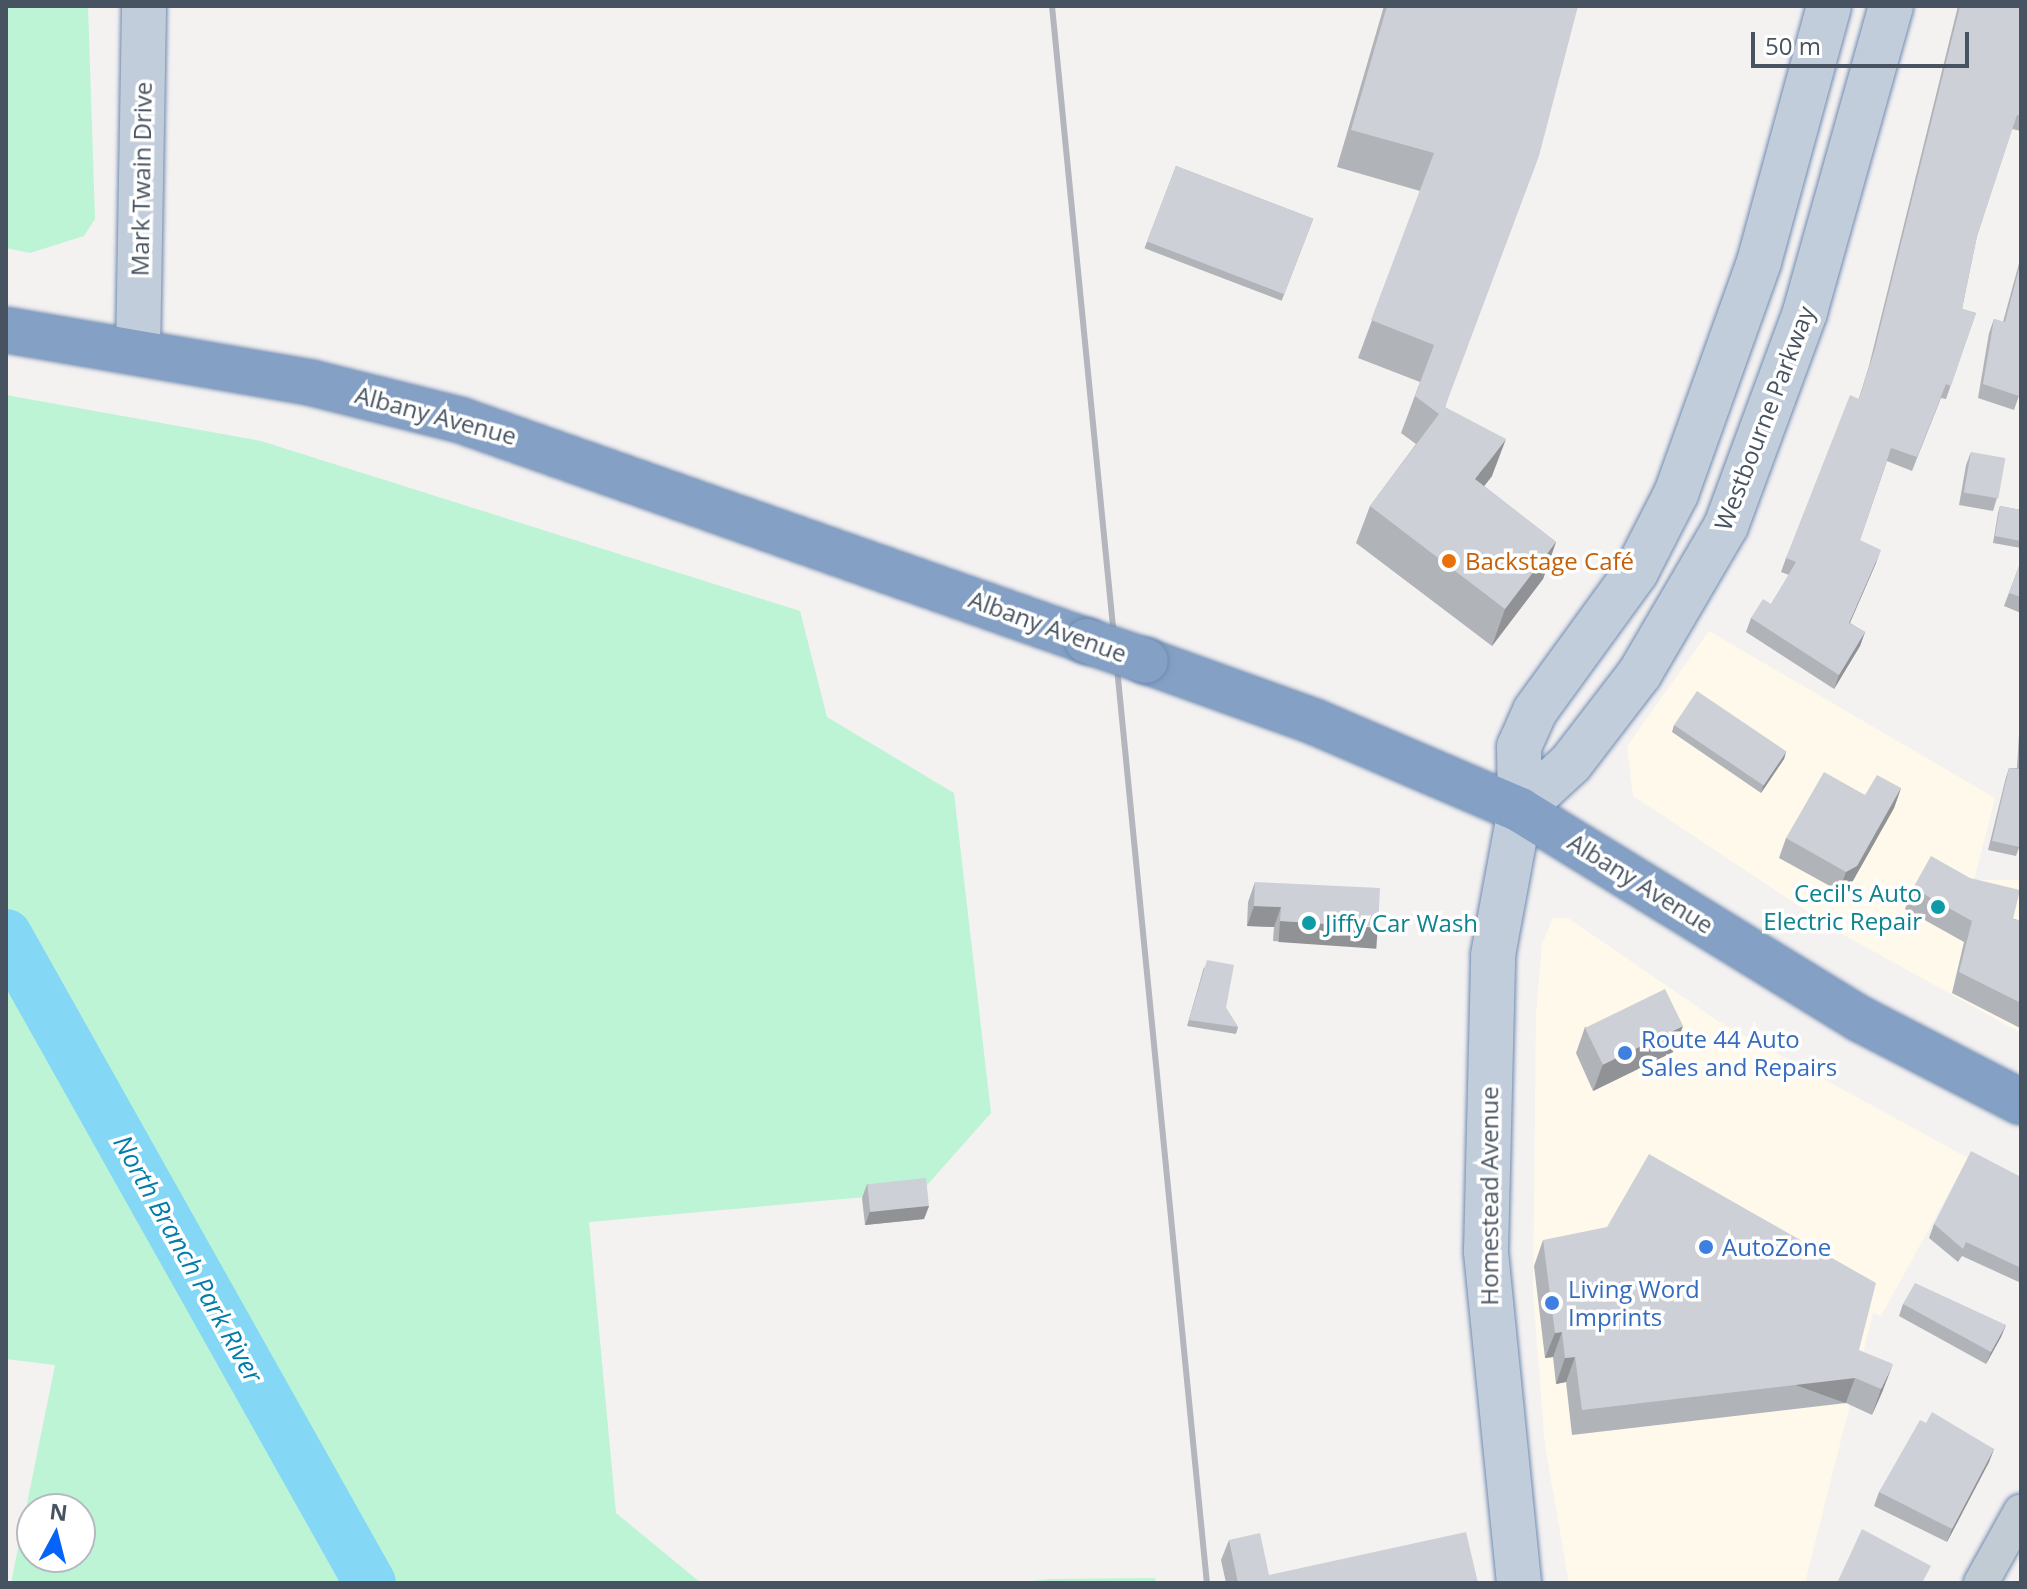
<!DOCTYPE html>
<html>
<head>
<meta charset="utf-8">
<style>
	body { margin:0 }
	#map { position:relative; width:2027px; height:1589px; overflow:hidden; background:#f4f1f1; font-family:"Open Sans",sans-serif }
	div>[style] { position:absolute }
	.commercial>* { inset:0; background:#fef9eb }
	.green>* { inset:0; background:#bcf4d5 }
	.river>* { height:52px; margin:-26px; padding:0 26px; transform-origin:26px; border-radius:26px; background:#85d8f5 }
	.roads { filter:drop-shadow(0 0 2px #6f8bb0) drop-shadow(0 0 2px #6f8bb0) }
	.street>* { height:34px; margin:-17px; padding:0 17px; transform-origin:17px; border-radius:17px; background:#c1cbd4 }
	.secondary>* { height:44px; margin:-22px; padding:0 22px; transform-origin:22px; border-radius:22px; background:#c2cddb }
	.highway>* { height:44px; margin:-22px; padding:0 22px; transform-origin:22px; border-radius:22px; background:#84a0c4 }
	.rail>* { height:6px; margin:-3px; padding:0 3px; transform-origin:3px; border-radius:3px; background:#b3b6bc }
	.bridges { filter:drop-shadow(0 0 2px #6f8bb0) drop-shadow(0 0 2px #6f8bb0) }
	.highway-bridge>* { height:44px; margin:-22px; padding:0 22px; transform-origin:22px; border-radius:22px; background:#84a0c4 }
	.wall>* { inset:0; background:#b0b3b8; transform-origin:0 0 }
	.shaded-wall>* { inset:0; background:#909296; transform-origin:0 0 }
	.building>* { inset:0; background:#cdd0d6; transform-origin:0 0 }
	.dots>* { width:22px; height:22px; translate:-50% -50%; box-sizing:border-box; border:4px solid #fff; border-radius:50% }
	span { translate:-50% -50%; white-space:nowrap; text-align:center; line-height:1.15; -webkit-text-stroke:7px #fff; paint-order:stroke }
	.street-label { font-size:24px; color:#475361 }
	.food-label { font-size:24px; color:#c56008 }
	.left { translate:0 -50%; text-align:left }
	.culture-label { font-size:24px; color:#0d838f }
	.right { translate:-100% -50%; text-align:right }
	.shop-label { font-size:24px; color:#366cbe }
	.water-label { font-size:26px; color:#027daa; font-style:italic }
	.frame { position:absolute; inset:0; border:8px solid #475361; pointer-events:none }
	.north { position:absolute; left:16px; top:1493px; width:80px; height:80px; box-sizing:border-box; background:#fff; border:2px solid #b5bac0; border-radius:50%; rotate:7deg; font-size:22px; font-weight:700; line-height:32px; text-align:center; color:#475361 }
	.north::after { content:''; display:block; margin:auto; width:28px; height:36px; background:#0663f8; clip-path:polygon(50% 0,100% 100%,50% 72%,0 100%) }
	.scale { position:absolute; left:1751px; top:32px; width:218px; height:36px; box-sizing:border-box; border:4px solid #475361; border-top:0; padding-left:10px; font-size:24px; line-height:28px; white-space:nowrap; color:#475361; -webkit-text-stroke:6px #fff; paint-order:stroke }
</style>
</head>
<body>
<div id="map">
	<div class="commercial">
		<div style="clip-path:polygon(1709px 631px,1995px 798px,1974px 880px,2021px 880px,2021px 1033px,1835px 930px,1633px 796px,1627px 746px)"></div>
		<div style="clip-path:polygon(1553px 918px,1568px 918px,1718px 1021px,1968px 1158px,1881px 1316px,1873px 1313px,1805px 1583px,1569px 1583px,1545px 1446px,1533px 1294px,1536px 1014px,1542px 944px)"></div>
	</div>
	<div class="green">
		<div style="clip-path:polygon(6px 6px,88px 6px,95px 219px,84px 236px,30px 253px,6px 248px)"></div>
		<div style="clip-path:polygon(evenodd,6px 395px,261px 441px,800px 611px,827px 717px,954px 793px,991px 1113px,921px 1192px,589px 1222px,616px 1513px,701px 1583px,11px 1583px,55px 1365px,6px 1359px,6px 395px,32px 1509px,80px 1509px,80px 1557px,32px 1557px,32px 1509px)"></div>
		<div style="clip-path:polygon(1155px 1578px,1156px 1583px,1010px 1583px,1050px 1579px)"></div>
	</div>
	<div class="river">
		<div style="left:6px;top:935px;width:743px;rotate:60.68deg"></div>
	</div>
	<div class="roads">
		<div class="street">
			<div style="left:1981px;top:1583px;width:82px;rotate:-60.9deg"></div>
		</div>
		<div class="secondary">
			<div style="left:138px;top:352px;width:346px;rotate:-89deg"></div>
			<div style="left:1520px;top:810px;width:69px;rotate:-42.7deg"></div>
			<div style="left:1571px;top:763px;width:113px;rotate:-52.5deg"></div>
			<div style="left:1640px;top:673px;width:170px;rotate:-59.7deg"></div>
			<div style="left:1726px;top:526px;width:228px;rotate:-69.7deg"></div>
			<div style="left:1805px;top:312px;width:318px;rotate:-74.3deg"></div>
			<div style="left:1519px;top:1583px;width:334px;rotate:-95.7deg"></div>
			<div style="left:1486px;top:1251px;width:296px;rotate:-88.6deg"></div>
			<div style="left:1493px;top:955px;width:147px;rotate:-79.5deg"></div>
			<div style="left:1520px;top:810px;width:63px;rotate:-90.9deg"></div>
			<div style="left:1519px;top:747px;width:39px;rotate:-66deg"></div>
			<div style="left:1535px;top:711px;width:172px;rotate:-54deg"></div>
			<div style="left:1636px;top:572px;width:88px;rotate:-62.9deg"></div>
			<div style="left:1676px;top:494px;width:246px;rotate:-70.3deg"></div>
			<div style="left:1759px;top:262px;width:265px;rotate:-74.7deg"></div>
		</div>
		<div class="highway">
			<div style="left:6px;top:330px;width:311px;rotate:9.8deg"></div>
			<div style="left:312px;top:383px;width:153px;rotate:14deg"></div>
			<div style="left:460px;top:420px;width:665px;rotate:19.42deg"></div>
			<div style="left:1146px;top:661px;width:180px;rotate:19.8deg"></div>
			<div style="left:1315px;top:722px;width:223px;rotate:23.2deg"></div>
			<div style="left:1520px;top:810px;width:399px;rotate:31.6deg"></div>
			<div style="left:1860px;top:1019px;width:181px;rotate:27.3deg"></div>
		</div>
	</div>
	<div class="rail">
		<div style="left:1052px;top:6px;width:1585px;rotate:84.39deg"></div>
	</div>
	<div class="bridges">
		<div class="highway-bridge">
			<div style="left:1087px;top:641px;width:62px;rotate:18.7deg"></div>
		</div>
	</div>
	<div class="wall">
		<div style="clip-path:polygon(1384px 6px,1578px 6px,1445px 407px,1492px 476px,1484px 486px,1556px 542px,1543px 579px,1492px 646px,1356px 543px,1370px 506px,1416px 444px,1401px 433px,1420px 382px,1358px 358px,1420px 191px,1337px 167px)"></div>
		<div style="clip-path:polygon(1958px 6px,2021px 6px,2021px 131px,2012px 129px,1977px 236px,1962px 309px,1976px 313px,1946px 399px,1941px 398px,1912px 471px,1887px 461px,1860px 540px,1876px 563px,1850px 623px,1865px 632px,1860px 646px,1834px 689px,1746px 632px,1751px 618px,1771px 604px,1789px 575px,1781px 572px,1786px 558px,1859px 398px,1869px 366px)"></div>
		<div style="left:1176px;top:166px;width:147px;height:88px;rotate:21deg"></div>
		<div style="clip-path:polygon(2021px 256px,2021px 390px,2014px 410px,1978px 398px,1989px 333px,1994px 319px,2003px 322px)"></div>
		<div style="clip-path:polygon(1971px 452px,1997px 498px,1993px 511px,1959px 505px,1966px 465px)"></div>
		<div style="clip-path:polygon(2000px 506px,2021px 510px,2021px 548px,1993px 543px,1998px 513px)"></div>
		<div style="clip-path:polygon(2021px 561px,2021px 613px,2004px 606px)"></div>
		<div style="clip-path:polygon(2021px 713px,2021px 842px,2016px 856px,1988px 850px,2006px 777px,2009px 768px,2017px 768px,2020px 717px)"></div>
		<div style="clip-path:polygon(1674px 725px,1786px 752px,1784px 759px,1761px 793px,1672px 732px)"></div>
		<div style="clip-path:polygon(1901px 788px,1894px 808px,1850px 886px,1839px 891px,1779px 858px,1786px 838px,1865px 795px)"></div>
		<div style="clip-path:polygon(1255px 882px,1370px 947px,1273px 941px,1274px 927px,1247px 926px,1248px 902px)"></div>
		<div style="clip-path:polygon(1913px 888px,2021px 921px,2020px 1028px,1952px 993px,1964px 942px,1905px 909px)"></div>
		<div style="clip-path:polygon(1204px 967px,1226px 1008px,1238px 1027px,1236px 1034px,1187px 1026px)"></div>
		<div style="clip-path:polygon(1585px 1027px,1673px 1052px,1593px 1091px,1576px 1053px)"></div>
		<div style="clip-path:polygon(2021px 1177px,2021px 1283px,1962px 1256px,1958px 1262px,1929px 1238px,1934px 1224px)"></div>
		<div style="clip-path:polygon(867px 1184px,929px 1206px,924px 1219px,865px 1225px,862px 1198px)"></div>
		<div style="clip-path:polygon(1543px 1240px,1859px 1350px,1883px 1390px,1872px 1415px,1846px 1403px,1572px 1435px,1566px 1382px,1556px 1384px,1553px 1357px,1545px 1358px,1534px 1266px)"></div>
		<div style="clip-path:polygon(1903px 1304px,2006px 1325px,2001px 1337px,1986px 1364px,1899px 1316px)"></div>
		<div style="clip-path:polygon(1926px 1423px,1994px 1449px,1989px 1462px,1947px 1542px,1874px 1506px,1879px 1492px)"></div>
		<div style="clip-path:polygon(1229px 1540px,1269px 1575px,1478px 1583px,1226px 1583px,1221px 1560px)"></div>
	</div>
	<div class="shaded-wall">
		<div style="clip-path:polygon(1506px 439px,1492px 476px,1461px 516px,1475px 479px)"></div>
		<div style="clip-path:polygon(1556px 542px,1543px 579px,1492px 646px,1505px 609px)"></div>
		<div style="clip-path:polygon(1881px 550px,1876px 563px,1844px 636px,1849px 623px)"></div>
		<div style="clip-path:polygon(1865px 632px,1860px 646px,1834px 689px,1839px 675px)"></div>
		<div style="clip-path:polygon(1786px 752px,1784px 759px,1761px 793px,1763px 786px)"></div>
		<div style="clip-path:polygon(1901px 788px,1894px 808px,1850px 886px,1839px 891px,1846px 872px)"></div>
		<div style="clip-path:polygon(1254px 906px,1281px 907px,1274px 927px,1247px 926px)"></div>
		<div style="left:1280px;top:921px;width:98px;height:21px;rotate:4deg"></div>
		<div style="clip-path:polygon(1683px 1026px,1673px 1052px,1593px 1091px,1603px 1064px)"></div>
		<div style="clip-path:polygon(929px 1206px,924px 1219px,865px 1225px,870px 1211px)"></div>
		<div style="clip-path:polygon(2006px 1325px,2001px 1337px,1986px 1364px,1991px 1352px)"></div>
		<div style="clip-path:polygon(1562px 1332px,1553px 1357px,1545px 1358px,1555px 1333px)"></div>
		<div style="clip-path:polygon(1575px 1357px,1566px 1382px,1556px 1384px,1565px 1358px)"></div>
		<div style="clip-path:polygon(1893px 1364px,1883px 1390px,1872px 1415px,1881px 1389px)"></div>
		<div style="left:1855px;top:1378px;width:27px;height:275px;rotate:110deg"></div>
		<div style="clip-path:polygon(1994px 1449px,1989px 1462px,1947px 1542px,1952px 1529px)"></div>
	</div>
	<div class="building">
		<div style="clip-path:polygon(1387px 6px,1578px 6px,1539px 156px,1445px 407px,1506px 439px,1475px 479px,1556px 542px,1505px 609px,1370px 506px,1439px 414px,1415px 396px,1434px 345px,1371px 320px,1434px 153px,1351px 130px)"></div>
		<div style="clip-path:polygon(1960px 6px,2021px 6px,2021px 116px,2017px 115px,1977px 236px,1962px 309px,1976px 313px,1951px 386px,1946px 384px,1917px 457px,1891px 448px,1860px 540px,1881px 550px,1849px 623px,1865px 632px,1839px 675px,1751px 618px,1763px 599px,1771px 604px,1796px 562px,1786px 558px,1850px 395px,1859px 399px,1874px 352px)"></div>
		<div style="left:1176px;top:166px;width:147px;height:81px;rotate:21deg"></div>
		<div style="clip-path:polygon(2021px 261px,2021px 390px,2019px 396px,1983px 384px,1994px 319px,2005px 322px)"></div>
		<div style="left:1971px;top:452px;width:35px;height:41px;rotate:10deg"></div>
		<div style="clip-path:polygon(2000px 506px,2021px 510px,2021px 541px,1995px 536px)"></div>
		<div style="clip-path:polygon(2021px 561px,2021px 597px,2009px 593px)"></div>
		<div style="left:1697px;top:691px;width:108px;height:41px;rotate:34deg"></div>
		<div style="clip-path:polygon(2021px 749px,2021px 842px,2020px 847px,1992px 841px,2009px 768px,2020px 769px)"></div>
		<div style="clip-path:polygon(1824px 772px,1865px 795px,1877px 775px,1901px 788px,1857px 866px,1846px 872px,1786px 838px)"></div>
		<div style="clip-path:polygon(1931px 856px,1970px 878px,2020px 890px,2013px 919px,2021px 921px,2021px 1003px,1959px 972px,1972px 921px,1913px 888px)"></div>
		<div style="clip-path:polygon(1255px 882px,1380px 888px,1378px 927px,1280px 921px,1281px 907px,1254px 906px)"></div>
		<div style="clip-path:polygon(1207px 960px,1234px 965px,1226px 1008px,1238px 1027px,1189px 1020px)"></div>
		<div style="left:1665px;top:989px;width:41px;height:89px;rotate:64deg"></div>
		<div style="clip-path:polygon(1971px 1151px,2021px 1177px,2021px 1268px,1966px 1242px,1963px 1249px,1934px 1224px)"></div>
		<div style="clip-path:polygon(1649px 1154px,1876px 1283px,1859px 1350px,1893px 1364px,1881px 1389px,1855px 1378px,1582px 1410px,1575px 1357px,1565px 1358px,1562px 1332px,1555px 1333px,1543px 1240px,1607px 1227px)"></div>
		<div style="left:926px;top:1178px;width:28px;height:59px;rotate:84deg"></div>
		<div style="clip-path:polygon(1915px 1283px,2006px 1325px,1991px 1352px,1903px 1304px)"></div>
		<div style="clip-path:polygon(1932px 1412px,1994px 1449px,1952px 1529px,1879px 1492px,1920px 1420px,1926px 1423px)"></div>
		<div style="clip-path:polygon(1862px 1529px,1931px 1566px,1922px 1583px,1837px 1583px)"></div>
		<div style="clip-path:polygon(1466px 1532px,1478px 1583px,1238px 1583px,1229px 1540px,1260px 1533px,1269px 1575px)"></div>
	</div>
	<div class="dots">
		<div style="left:1449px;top:561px;background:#e8710a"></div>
		<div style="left:1938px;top:907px;background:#0f9aa8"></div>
		<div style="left:1309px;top:923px;background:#0f9aa8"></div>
		<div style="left:1625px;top:1053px;background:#3f7fe0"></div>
		<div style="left:1706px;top:1247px;background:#3f7fe0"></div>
		<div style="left:1552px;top:1303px;background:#3f7fe0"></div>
	</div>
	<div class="street-label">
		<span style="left:141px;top:179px;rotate:-89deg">Mark Twain Drive</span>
		<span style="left:436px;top:415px;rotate:15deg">Albany Avenue</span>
		<span style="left:1764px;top:418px;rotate:-69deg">Westbourne Parkway</span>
		<span style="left:1048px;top:626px;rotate:20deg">Albany Avenue</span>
		<span style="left:1641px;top:883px;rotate:32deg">Albany Avenue</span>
		<span style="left:1489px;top:1196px;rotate:-90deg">Homestead Avenue</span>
	</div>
	<div class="food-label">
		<span class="left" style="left:1465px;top:561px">Backstage Café</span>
	</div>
	<div class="culture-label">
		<span class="right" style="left:1922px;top:907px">Cecil's Auto<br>Electric Repair</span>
		<span class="left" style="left:1325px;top:923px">Jiffy Car Wash</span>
	</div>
	<div class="shop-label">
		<span class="left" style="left:1641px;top:1053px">Route 44 Auto<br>Sales and Repairs</span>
		<span class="left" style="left:1722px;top:1247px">AutoZone</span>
		<span class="left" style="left:1568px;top:1303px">Living Word<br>Imprints</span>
	</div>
	<div class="water-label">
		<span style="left:188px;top:1259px;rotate:61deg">North Branch Park River</span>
	</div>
	<div class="frame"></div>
	<div class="north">N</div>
	<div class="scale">50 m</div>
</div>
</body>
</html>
